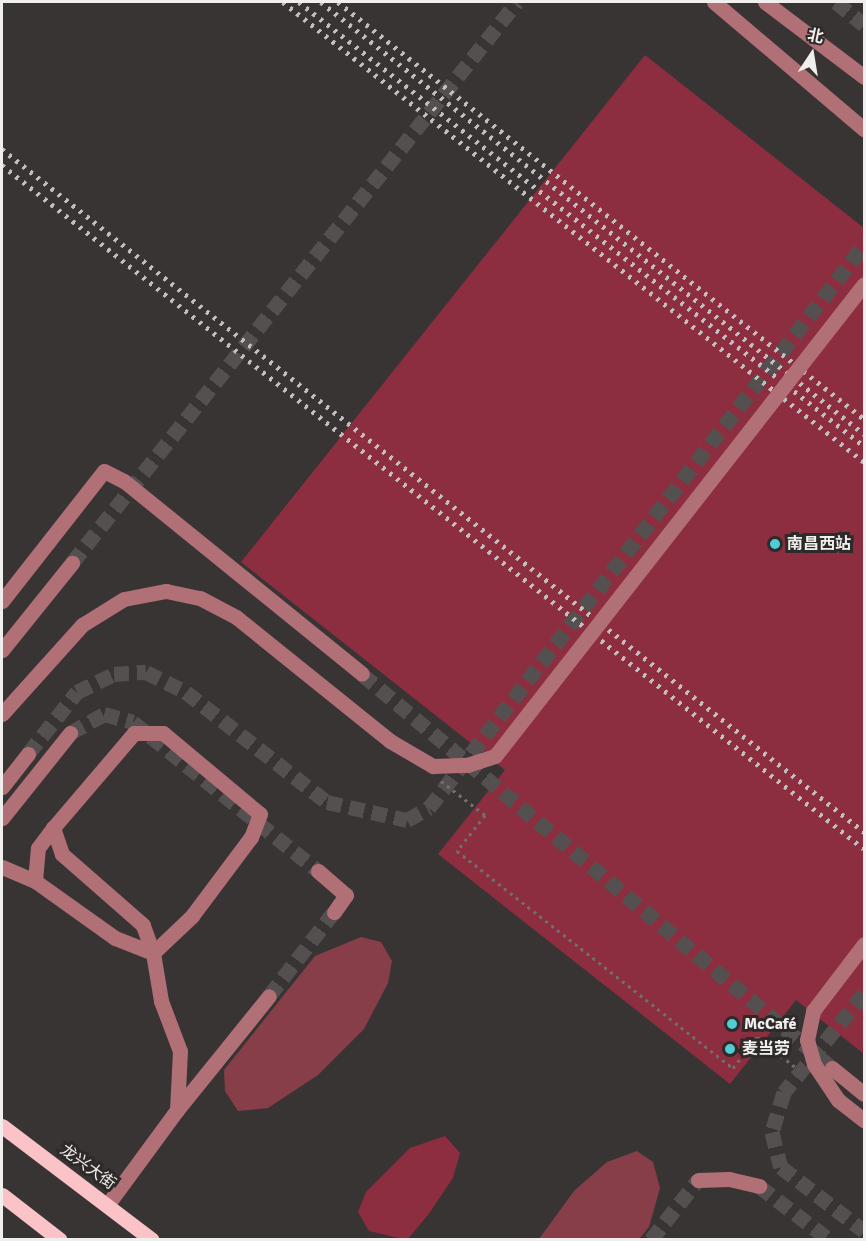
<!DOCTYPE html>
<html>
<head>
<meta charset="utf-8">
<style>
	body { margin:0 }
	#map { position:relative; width:866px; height:1241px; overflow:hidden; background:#383434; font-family:Signika,"Noto Sans SC",sans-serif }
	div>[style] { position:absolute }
	.green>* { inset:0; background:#883e49 }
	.building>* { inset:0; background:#8c2d40 }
	.minor-tunnel>* { height:15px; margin-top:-7.5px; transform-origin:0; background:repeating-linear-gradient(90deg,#545050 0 15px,transparent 0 23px) }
	.path>* { height:3px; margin-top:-1.5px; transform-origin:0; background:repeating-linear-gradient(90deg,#716e6e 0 3px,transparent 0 7.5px) }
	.minor>* { height:15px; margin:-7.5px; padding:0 7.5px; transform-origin:7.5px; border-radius:7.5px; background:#b16f76 }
	.major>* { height:15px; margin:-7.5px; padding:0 7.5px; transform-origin:7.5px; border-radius:7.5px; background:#fbc3c8 }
	.rail>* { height:4.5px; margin-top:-2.25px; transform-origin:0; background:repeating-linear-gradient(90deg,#c2bebe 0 3px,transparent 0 9px) }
	.minor-bridge>* { height:15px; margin:-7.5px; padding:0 7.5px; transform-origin:7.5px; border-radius:7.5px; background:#b16f76 }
	.dots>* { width:16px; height:16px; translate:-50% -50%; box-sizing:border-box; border:3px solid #2e2a2a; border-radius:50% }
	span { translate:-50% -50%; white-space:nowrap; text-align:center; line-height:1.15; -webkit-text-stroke:6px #2e2a2a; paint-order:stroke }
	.poi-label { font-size:16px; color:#f1eeee; font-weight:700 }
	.left { translate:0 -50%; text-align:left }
	.street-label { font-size:16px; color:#f1eeee }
	.frame { position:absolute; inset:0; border:3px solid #f1eeee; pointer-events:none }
	.north { position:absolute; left:782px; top:24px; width:60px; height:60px; -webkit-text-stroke:4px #2e2a2a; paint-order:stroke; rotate:12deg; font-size:16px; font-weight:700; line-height:24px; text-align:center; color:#f1eeee }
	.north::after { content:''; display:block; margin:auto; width:21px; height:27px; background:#f1eeee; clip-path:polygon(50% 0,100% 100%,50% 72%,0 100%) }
</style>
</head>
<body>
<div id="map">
	<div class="green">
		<div style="clip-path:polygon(361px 937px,381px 942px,392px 961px,388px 983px,364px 1029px,318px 1075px,268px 1108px,238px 1111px,225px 1091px,224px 1070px,315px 956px)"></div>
		<div style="clip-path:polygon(637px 1151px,653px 1162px,660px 1188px,649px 1227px,639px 1239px,539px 1239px,574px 1191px,607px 1162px)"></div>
	</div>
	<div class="building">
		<div style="clip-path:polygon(645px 55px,864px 228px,864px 1054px,796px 1000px,730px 1084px,438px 854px,505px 770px,241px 562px)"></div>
		<div style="clip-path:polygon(445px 1136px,460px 1153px,453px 1178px,428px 1215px,407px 1240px,369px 1231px,358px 1212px,366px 1192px,410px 1148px)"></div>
	</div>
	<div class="minor-tunnel">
		<div style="left:836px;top:2px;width:36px;rotate:39deg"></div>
		<div style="left:72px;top:563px;width:716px;rotate:-51.58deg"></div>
		<div style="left:362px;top:674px;width:613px;rotate:39.97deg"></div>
		<div style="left:70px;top:733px;width:39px;rotate:-29deg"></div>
		<div style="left:104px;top:714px;width:30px;rotate:15deg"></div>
		<div style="left:133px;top:722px;width:238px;rotate:38.8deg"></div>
		<div style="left:28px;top:754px;width:79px;rotate:-51.7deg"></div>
		<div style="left:77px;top:692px;width:41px;rotate:-25.9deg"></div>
		<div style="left:114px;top:674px;width:32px;rotate:-4deg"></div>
		<div style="left:146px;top:672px;width:45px;rotate:26.6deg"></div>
		<div style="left:186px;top:692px;width:179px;rotate:38deg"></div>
		<div style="left:327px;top:802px;width:82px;rotate:12.7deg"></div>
		<div style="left:407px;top:820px;width:25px;rotate:-29deg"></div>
		<div style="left:429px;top:808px;width:711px;rotate:-52.31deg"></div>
		<div style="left:864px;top:994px;width:127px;rotate:129.2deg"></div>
		<div style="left:784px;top:1092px;width:42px;rotate:106.7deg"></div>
		<div style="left:772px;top:1132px;width:36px;rotate:76deg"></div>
		<div style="left:781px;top:1167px;width:105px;rotate:37.6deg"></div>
		<div style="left:269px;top:996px;width:106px;rotate:-52.3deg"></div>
		<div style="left:759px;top:1186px;width:89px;rotate:37.3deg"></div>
		<div style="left:651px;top:1240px;width:76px;rotate:-51.9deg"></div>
	</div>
	<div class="path">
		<div style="left:441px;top:781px;width:56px;rotate:37.7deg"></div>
		<div style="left:485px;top:815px;width:46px;rotate:127.9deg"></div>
		<div style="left:457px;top:851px;width:351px;rotate:38.2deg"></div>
		<div style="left:733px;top:1068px;width:39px;rotate:-52deg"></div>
		<div style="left:757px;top:1037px;width:53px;rotate:38.2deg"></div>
	</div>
	<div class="minor">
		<div style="left:714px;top:2px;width:197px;rotate:40.3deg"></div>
		<div style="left:765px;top:2px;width:124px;rotate:37.1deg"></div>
		<div style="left:2px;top:601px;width:165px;rotate:-51.9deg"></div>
		<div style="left:104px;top:471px;width:22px;rotate:27deg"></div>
		<div style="left:124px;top:481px;width:306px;rotate:39deg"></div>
		<div style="left:2px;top:650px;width:112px;rotate:-51.2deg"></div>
		<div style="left:2px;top:714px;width:120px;rotate:-48deg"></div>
		<div style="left:82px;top:625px;width:49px;rotate:-31.8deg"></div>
		<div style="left:124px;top:599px;width:43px;rotate:-10.8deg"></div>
		<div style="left:166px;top:591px;width:35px;rotate:12deg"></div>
		<div style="left:200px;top:598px;width:41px;rotate:27.8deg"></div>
		<div style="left:236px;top:617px;width:198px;rotate:38.8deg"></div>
		<div style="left:2px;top:787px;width:42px;rotate:-51.8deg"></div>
		<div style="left:2px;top:818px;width:109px;rotate:-51.3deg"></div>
		<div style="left:2px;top:867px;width:36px;rotate:23deg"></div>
		<div style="left:35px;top:881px;width:98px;rotate:35.5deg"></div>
		<div style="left:115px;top:938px;width:41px;rotate:21.5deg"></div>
		<div style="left:153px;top:953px;width:49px;rotate:80.5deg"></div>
		<div style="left:161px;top:1001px;width:53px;rotate:69.2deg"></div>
		<div style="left:180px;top:1051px;width:59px;rotate:92.9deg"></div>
		<div style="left:177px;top:1110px;width:117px;rotate:126.3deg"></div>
		<div style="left:318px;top:871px;width:37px;rotate:41deg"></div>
		<div style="left:346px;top:895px;width:21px;rotate:125deg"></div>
		<div style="left:35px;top:881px;width:33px;rotate:-85deg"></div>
		<div style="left:38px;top:848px;width:25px;rotate:-53deg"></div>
		<div style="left:53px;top:828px;width:125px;rotate:-49.5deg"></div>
		<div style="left:134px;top:733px;width:29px"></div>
		<div style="left:163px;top:733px;width:126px;rotate:39.9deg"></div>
		<div style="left:260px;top:814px;width:25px;rotate:111deg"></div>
		<div style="left:251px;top:837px;width:99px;rotate:126.8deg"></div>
		<div style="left:192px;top:916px;width:54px;rotate:136.5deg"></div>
		<div style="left:153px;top:953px;width:30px;rotate:-110deg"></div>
		<div style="left:143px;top:925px;width:108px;rotate:-138.8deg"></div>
		<div style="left:62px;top:854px;width:28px;rotate:-109deg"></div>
		<div style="left:832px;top:1068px;width:41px;rotate:39.1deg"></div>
		<div style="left:838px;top:1100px;width:33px;rotate:38deg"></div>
		<div style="left:177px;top:1110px;width:146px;rotate:-51.1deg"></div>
		<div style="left:698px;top:1180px;width:31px;rotate:-2deg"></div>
		<div style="left:729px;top:1179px;width:31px;rotate:13deg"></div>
	</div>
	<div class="major">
		<div style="left:2px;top:1126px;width:188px;rotate:37.2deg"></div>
		<div style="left:2px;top:1195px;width:73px;rotate:37.8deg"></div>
	</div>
	<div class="rail">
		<div style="left:283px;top:2px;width:741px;rotate:38.37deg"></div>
		<div style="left:299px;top:2px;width:719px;rotate:38.16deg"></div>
		<div style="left:321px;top:2px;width:694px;rotate:38.51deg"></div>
		<div style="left:338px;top:2px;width:671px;rotate:38.41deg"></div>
		<div style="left:2px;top:149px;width:1100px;rotate:38.39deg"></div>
		<div style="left:2px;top:165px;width:1100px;rotate:38.43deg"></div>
	</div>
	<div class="minor-bridge">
		<div style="left:390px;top:741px;width:50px;rotate:30.2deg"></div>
		<div style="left:433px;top:766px;width:34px;rotate:-2deg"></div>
		<div style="left:467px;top:765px;width:29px;rotate:-18deg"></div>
		<div style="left:495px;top:756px;width:599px;rotate:-51.98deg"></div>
		<div style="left:838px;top:1100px;width:43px;rotate:-123.7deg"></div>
		<div style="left:814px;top:1064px;width:25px;rotate:-106deg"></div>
		<div style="left:807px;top:1040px;width:30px;rotate:-78deg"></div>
		<div style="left:813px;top:1011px;width:84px;rotate:-52.7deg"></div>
	</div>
	<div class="dots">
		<div style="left:775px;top:544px;background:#51ccd2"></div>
		<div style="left:732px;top:1024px;background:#51ccd2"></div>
		<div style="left:730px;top:1049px;background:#51ccd2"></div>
	</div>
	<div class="poi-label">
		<span class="left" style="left:787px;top:544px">南昌西站</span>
		<span class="left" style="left:744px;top:1024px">McCafé</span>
		<span class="left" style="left:742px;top:1049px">麦当劳</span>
	</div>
	<div class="street-label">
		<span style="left:88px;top:1167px;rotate:36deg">龙兴大街</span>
	</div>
	<div class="frame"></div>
	<div class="north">北</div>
</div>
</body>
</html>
